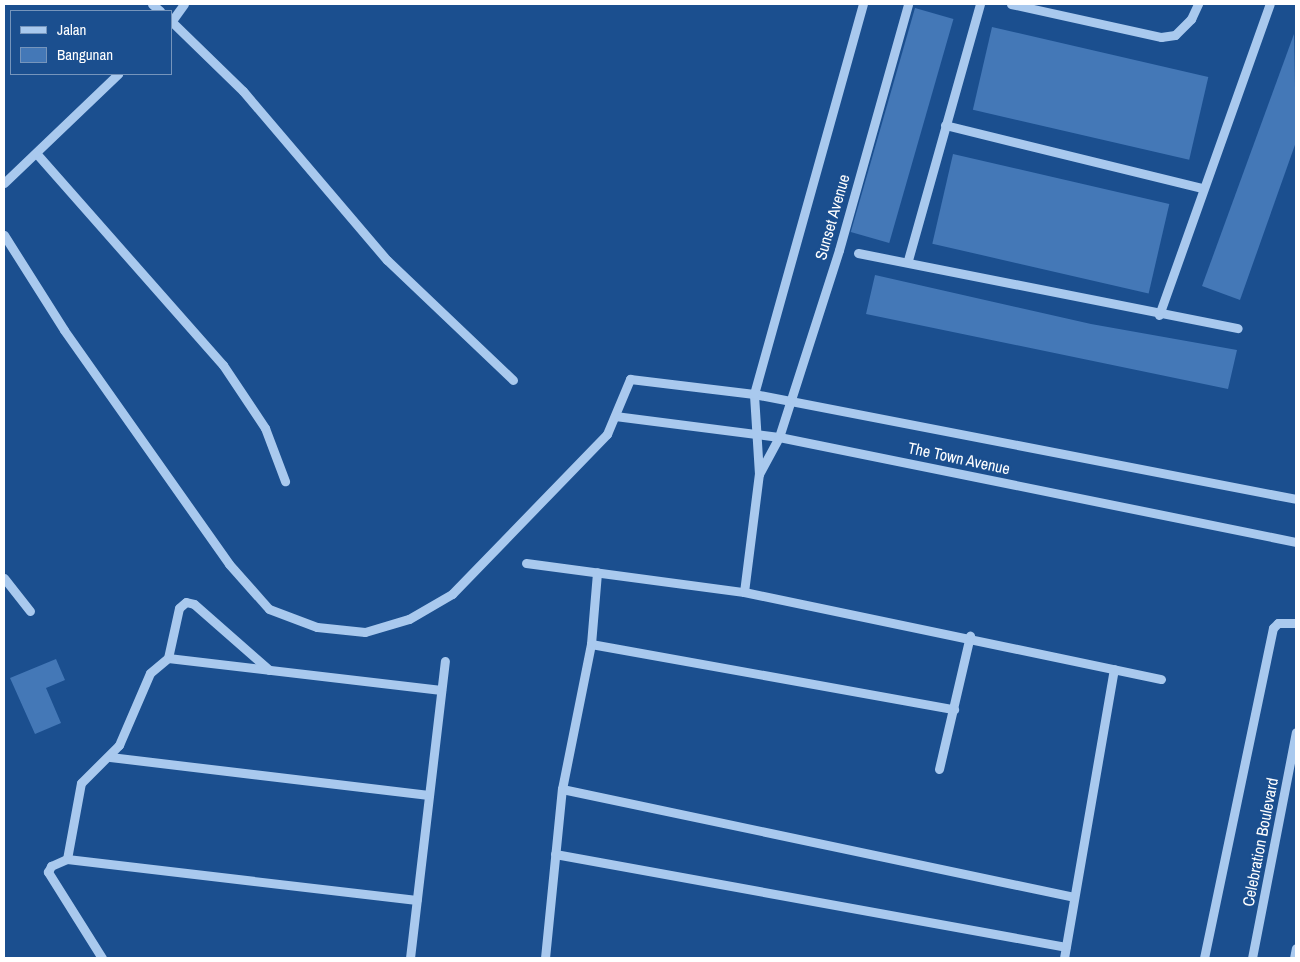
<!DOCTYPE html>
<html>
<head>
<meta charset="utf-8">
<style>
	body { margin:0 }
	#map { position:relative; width:1300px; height:962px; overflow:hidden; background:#1b4f8f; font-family:"Archivo Narrow",sans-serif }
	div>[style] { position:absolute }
	.building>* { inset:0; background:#4478b7; transform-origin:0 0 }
	.minor>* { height:9px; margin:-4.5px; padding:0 4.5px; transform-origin:4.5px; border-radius:4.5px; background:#a9c9ee }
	span { translate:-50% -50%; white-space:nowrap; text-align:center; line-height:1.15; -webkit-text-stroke:4.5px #1b4f8f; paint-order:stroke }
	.street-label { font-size:16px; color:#fff }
	.frame { position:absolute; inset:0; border:5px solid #fff; pointer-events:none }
	.legend { position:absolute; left:10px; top:10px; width:162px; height:65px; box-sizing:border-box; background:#1b4f8f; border:1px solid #7695bc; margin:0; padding:6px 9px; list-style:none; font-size:15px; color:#fff }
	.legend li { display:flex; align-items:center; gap:10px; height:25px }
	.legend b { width:25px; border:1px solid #7695bc }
</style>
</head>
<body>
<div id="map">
	<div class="building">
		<div style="left:915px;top:8px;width:40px;height:233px;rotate:16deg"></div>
		<div style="left:992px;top:27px;width:222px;height:85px;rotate:13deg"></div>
		<div style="clip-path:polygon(1294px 34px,1296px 142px,1240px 300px,1202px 286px)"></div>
		<div style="left:953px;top:154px;width:222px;height:92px;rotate:13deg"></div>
		<div style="clip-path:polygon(875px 275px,1091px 324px,1237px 350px,1228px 389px,866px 314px)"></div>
		<div style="clip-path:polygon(56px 659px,65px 680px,46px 688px,61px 723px,35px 734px,10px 678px)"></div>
	</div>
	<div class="minor">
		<div style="left:152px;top:4px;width:11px;rotate:41deg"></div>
		<div style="left:1011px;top:4px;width:154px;rotate:12.4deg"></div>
		<div style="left:1161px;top:37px;width:14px;rotate:-8deg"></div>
		<div style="left:1175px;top:35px;width:23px;rotate:-45deg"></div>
		<div style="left:1191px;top:19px;width:17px;rotate:-65deg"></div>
		<div style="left:171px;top:21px;width:100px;rotate:44.2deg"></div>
		<div style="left:243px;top:91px;width:222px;rotate:49.6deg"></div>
		<div style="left:387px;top:260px;width:174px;rotate:43.6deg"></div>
		<div style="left:171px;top:22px;width:22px;rotate:-54deg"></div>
		<div style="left:945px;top:125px;width:264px;rotate:13.8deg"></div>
		<div style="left:36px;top:153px;width:283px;rotate:48.6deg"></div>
		<div style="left:223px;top:365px;width:76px;rotate:56.3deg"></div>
		<div style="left:265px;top:428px;width:57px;rotate:69.3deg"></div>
		<div style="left:4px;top:183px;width:158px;rotate:-43.7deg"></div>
		<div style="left:4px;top:235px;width:112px;rotate:57.7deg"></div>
		<div style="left:64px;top:330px;width:286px;rotate:54.8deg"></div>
		<div style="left:229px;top:564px;width:60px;rotate:48.4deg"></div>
		<div style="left:269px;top:609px;width:51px;rotate:20.6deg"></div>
		<div style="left:317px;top:627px;width:48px;rotate:5.9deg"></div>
		<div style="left:365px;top:632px;width:46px;rotate:-16.5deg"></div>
		<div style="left:409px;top:619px;width:50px;rotate:-30.2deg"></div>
		<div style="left:452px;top:594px;width:223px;rotate:-45.9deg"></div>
		<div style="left:607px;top:434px;width:60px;rotate:-67.3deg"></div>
		<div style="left:630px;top:379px;width:125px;rotate:6.9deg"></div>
		<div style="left:754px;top:394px;width:552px;rotate:10.96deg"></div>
		<div style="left:858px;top:253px;width:387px;rotate:11.2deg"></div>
		<div style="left:908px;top:260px;width:266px;rotate:-74.3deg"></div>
		<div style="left:1159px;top:315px;width:330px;rotate:-70.4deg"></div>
		<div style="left:615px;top:416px;width:165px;rotate:7.3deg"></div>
		<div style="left:779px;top:437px;width:528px;rotate:11.48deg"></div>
		<div style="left:759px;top:474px;width:42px;rotate:-61.6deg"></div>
		<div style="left:779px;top:437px;width:196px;rotate:-72.2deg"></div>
		<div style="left:839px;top:250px;width:255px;rotate:-74.3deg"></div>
		<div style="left:526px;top:563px;width:220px;rotate:7.6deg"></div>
		<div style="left:744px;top:592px;width:426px;rotate:11.8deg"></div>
		<div style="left:4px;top:578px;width:42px;rotate:51.8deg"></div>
		<div style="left:744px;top:592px;width:119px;rotate:-82.8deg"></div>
		<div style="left:759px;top:474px;width:80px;rotate:-93.6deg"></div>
		<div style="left:754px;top:394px;width:405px;rotate:-74.4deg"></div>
		<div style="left:591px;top:644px;width:369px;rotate:10.2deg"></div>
		<div style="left:168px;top:658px;width:275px;rotate:6.7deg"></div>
		<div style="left:110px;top:757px;width:321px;rotate:6.8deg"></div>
		<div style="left:939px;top:769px;width:137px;rotate:-76.9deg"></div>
		<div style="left:562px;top:789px;width:523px;rotate:11.91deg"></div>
		<div style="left:555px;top:854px;width:519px;rotate:10.31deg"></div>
		<div style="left:67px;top:859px;width:352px;rotate:6.7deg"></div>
		<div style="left:102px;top:958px;width:102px;rotate:-122.1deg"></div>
		<div style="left:48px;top:872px;width:7px;rotate:-63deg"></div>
		<div style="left:51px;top:866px;width:17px;rotate:-24deg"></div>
		<div style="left:67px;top:859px;width:77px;rotate:-79.6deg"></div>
		<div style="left:81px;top:783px;width:54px;rotate:-45deg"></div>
		<div style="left:119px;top:745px;width:78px;rotate:-66.7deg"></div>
		<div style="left:150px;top:673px;width:23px;rotate:-40deg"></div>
		<div style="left:168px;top:658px;width:51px;rotate:-77.6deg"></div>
		<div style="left:179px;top:608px;width:9px;rotate:-41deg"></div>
		<div style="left:186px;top:602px;width:8px;rotate:14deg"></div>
		<div style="left:194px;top:604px;width:100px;rotate:41.3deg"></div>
		<div style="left:410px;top:958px;width:299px;rotate:-83.3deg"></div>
		<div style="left:545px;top:958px;width:170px;rotate:-84.3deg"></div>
		<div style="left:562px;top:789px;width:148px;rotate:-78.7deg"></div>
		<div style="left:591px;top:644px;width:72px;rotate:-85.2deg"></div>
		<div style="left:1064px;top:958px;width:293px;rotate:-80.2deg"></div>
		<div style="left:1204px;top:958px;width:337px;rotate:-78.2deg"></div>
		<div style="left:1273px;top:628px;width:7px;rotate:-45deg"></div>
		<div style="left:1278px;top:623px;width:18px"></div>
		<div style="left:1252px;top:958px;width:230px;rotate:-79deg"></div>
		<div style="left:1294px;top:958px;width:10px;rotate:-79deg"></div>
	</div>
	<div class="street-label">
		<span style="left:832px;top:217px;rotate:-74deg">Sunset Avenue</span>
		<span style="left:959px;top:458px;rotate:12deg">The Town Avenue</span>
		<span style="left:1260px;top:842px;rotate:-79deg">Celebration Boulevard</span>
	</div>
	<div class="frame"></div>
	<ul class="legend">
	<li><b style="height:6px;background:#a9c9ee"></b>Jalan</li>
	<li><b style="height:14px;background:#4478b7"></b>Bangunan</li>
	</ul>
</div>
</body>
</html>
